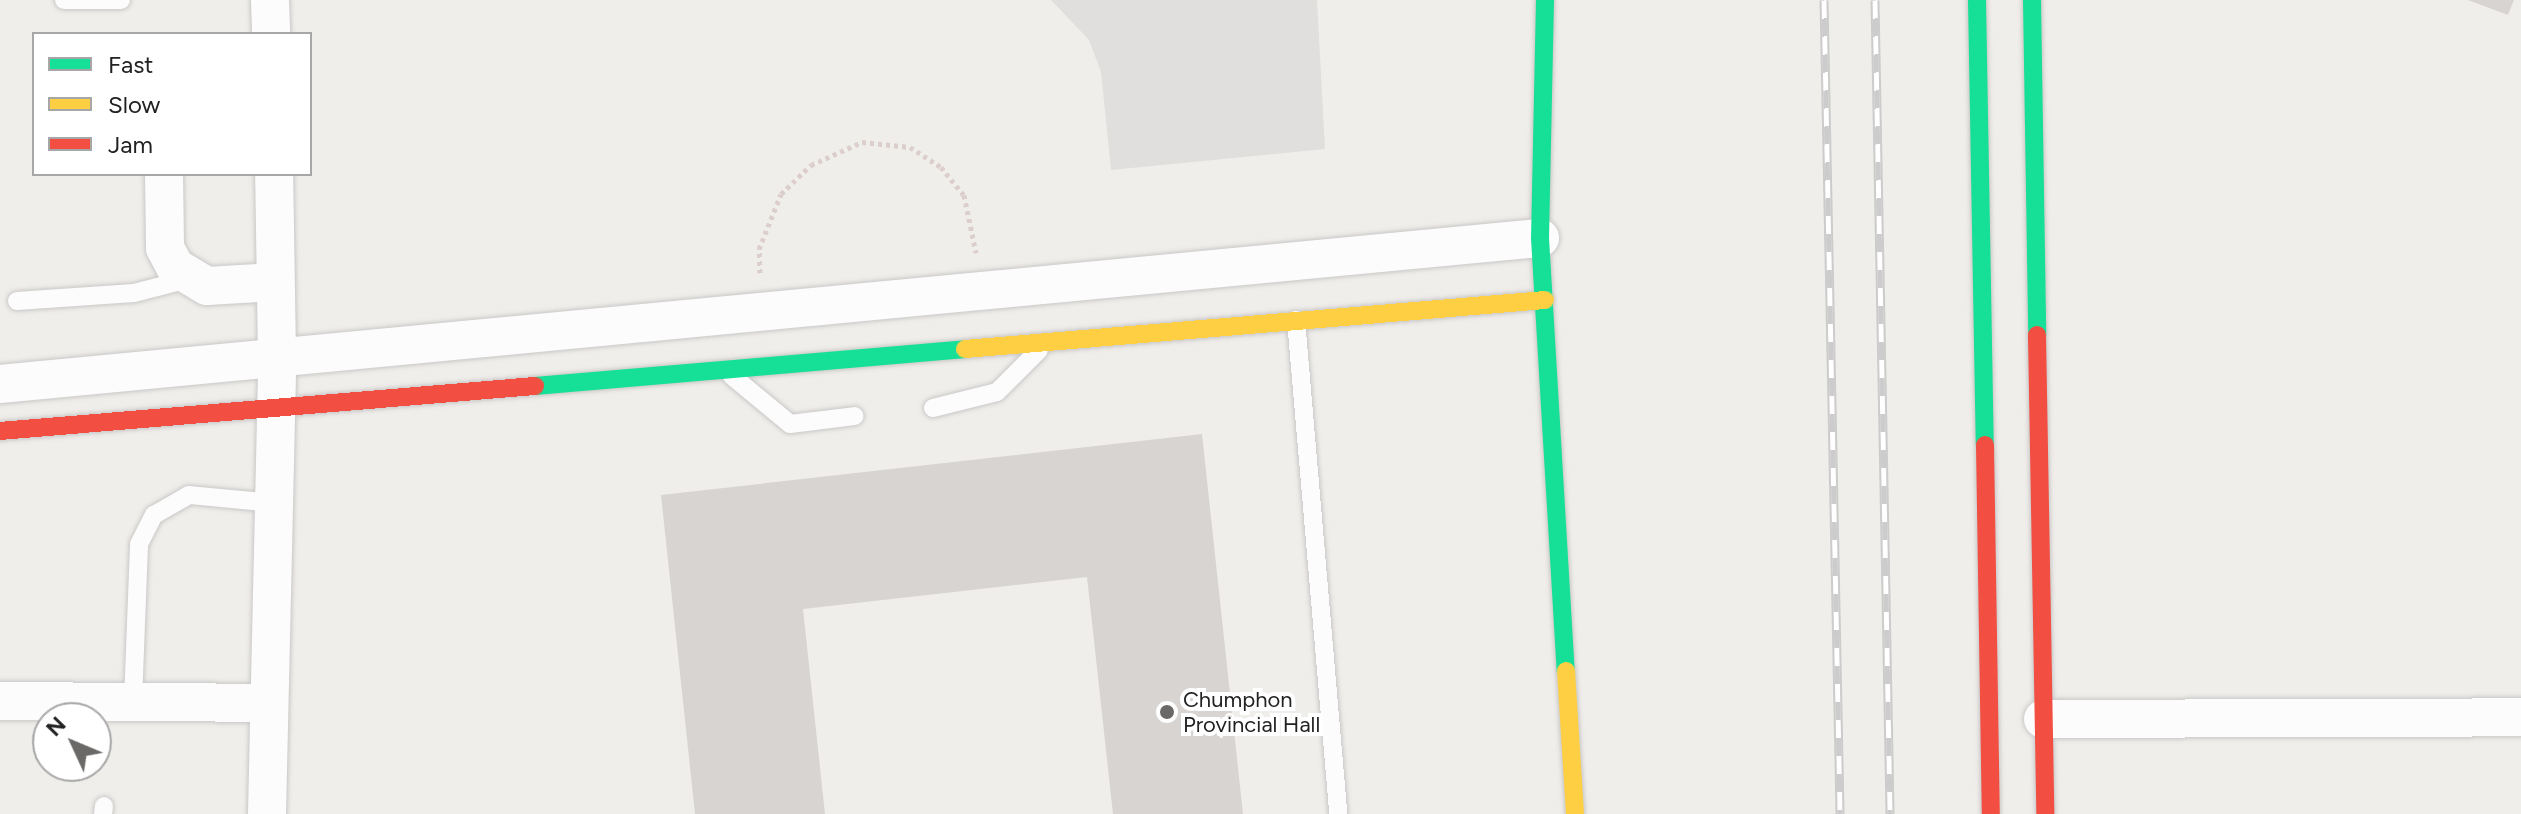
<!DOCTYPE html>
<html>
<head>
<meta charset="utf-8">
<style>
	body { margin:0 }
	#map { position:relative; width:2521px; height:814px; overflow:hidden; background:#f0eeeb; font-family:Figtree,sans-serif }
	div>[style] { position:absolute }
	.parking>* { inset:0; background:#e0dfde }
	.building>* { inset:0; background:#d7d4d2 }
	.path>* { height:5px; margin-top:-2.5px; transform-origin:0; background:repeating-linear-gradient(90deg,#dccecd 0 4px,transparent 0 8px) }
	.roads { filter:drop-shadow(0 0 2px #c9c8c7) drop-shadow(0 0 2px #c9c8c7) }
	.lane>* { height:18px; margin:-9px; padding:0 9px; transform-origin:9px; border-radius:9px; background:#fdfcfc }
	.street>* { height:38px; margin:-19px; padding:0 19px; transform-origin:19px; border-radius:19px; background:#fdfcfc }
	.fast>* { height:18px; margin:-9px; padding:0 9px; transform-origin:9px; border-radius:9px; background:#16e098 }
	.slow>* { height:18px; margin:-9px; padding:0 9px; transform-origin:9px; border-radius:9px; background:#ffcf43 }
	.jam>* { height:18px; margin:-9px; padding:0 9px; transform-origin:9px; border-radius:9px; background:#f24e42 }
	.rail>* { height:9px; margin-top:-4.5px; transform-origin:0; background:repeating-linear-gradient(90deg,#fff 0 18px,#ccc 0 36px); box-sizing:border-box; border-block:2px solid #ccc }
	.dots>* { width:22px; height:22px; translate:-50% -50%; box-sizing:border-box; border:4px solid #fff; border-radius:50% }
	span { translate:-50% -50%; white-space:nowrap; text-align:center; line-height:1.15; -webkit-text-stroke:8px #fff; paint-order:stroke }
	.poi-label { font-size:22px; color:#222 }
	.left { translate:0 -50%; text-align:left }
	.legend { position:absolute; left:32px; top:32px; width:280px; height:144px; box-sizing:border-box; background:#fff; border:2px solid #a7a7a7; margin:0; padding:10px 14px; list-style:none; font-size:24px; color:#222 }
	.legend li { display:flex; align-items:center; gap:16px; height:40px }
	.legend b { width:40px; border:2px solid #a7a7a7 }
	.north { position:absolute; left:32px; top:702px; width:80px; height:80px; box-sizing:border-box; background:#fff; border:2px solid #a7a7a7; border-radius:50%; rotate:314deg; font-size:22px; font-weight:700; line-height:32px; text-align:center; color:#222 }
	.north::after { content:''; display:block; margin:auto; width:28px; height:36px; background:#6a6968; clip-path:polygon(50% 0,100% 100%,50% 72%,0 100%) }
</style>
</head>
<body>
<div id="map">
	<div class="parking">
		<div style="clip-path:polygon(1051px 0,1317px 0,1325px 149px,1111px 170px,1101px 72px,1089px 40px)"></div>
	</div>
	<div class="building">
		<div style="clip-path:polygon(2468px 0,2514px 0,2508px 15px)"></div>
		<div style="clip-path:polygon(1202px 434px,1243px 814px,1113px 814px,1087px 577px,803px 609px,825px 814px,695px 814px,661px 495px)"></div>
	</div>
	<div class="path">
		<div style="left:760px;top:273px;width:24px;rotate:-92deg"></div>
		<div style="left:759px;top:249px;width:59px;rotate:-68.2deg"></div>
		<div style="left:781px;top:194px;width:42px;rotate:-44deg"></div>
		<div style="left:811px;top:165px;width:56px;rotate:-24.3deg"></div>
		<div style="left:862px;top:142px;width:48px;rotate:5.9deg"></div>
		<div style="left:910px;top:147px;width:37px;rotate:33deg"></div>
		<div style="left:941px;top:167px;width:36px;rotate:51deg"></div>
		<div style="left:964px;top:195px;width:59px;rotate:78.3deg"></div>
	</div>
	<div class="roads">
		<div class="lane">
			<div style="left:64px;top:0;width:57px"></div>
			<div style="left:17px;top:301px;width:117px;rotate:-3.9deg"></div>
			<div style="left:134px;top:293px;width:56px;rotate:-14.5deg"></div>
			<div style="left:1296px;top:320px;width:496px;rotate:85.1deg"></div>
			<div style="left:732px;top:376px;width:75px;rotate:39.6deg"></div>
			<div style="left:790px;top:424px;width:65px;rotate:-7deg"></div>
			<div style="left:933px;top:408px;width:66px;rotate:-14deg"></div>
			<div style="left:997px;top:392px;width:59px;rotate:-45deg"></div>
			<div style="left:133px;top:702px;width:158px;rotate:-87.8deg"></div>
			<div style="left:139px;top:544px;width:33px;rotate:-63deg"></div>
			<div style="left:154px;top:515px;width:40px;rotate:-29.7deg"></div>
			<div style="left:189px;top:495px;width:84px;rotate:5.4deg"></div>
			<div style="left:103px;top:814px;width:8px;rotate:-83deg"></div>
		</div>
		<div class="street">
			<div style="left:270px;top:0;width:34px;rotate:88deg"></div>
			<div style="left:164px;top:174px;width:74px;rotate:89.2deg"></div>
			<div style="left:165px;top:248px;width:21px;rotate:62deg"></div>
			<div style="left:175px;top:267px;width:37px;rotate:31deg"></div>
			<div style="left:207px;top:286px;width:68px;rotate:-3.4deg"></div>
			<div style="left:0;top:384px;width:1547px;rotate:-5.42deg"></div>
			<div style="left:0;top:701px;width:268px;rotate:0.4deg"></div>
			<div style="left:2043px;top:719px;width:478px;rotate:-0.2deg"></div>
			<div style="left:267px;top:814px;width:458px;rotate:-88.7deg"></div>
			<div style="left:277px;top:356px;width:182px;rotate:-90.9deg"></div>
		</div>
		<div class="fast">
			<div style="left:1545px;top:0;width:238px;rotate:91.2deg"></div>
			<div style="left:1540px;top:238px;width:434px;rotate:86.6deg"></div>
			<div style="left:1977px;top:0;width:445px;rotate:89deg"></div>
			<div style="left:2032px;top:0;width:335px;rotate:89.1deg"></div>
			<div style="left:535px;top:386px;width:432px;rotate:-4.9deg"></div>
		</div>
		<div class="slow">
			<div style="left:965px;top:349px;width:582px;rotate:-4.83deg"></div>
			<div style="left:1566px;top:671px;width:143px;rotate:86.4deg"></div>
		</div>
		<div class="jam">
			<div style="left:2037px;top:335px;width:479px;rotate:89deg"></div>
			<div style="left:0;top:431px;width:537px;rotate:-4.81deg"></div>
			<div style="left:1985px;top:445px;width:369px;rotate:89.1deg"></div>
		</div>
	</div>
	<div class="rail">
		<div style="left:1824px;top:0;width:814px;rotate:88.87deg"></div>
		<div style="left:1875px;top:0;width:814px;rotate:88.94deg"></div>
	</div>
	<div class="dots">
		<div style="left:1167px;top:712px;background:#6a6968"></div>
	</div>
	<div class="poi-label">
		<span class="left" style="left:1183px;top:712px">Chumphon<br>Provincial Hall</span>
	</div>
	<ul class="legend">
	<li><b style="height:10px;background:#16e098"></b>Fast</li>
	<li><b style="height:10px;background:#ffcf43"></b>Slow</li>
	<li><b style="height:10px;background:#f24e42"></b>Jam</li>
	</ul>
	<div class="north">N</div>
</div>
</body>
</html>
